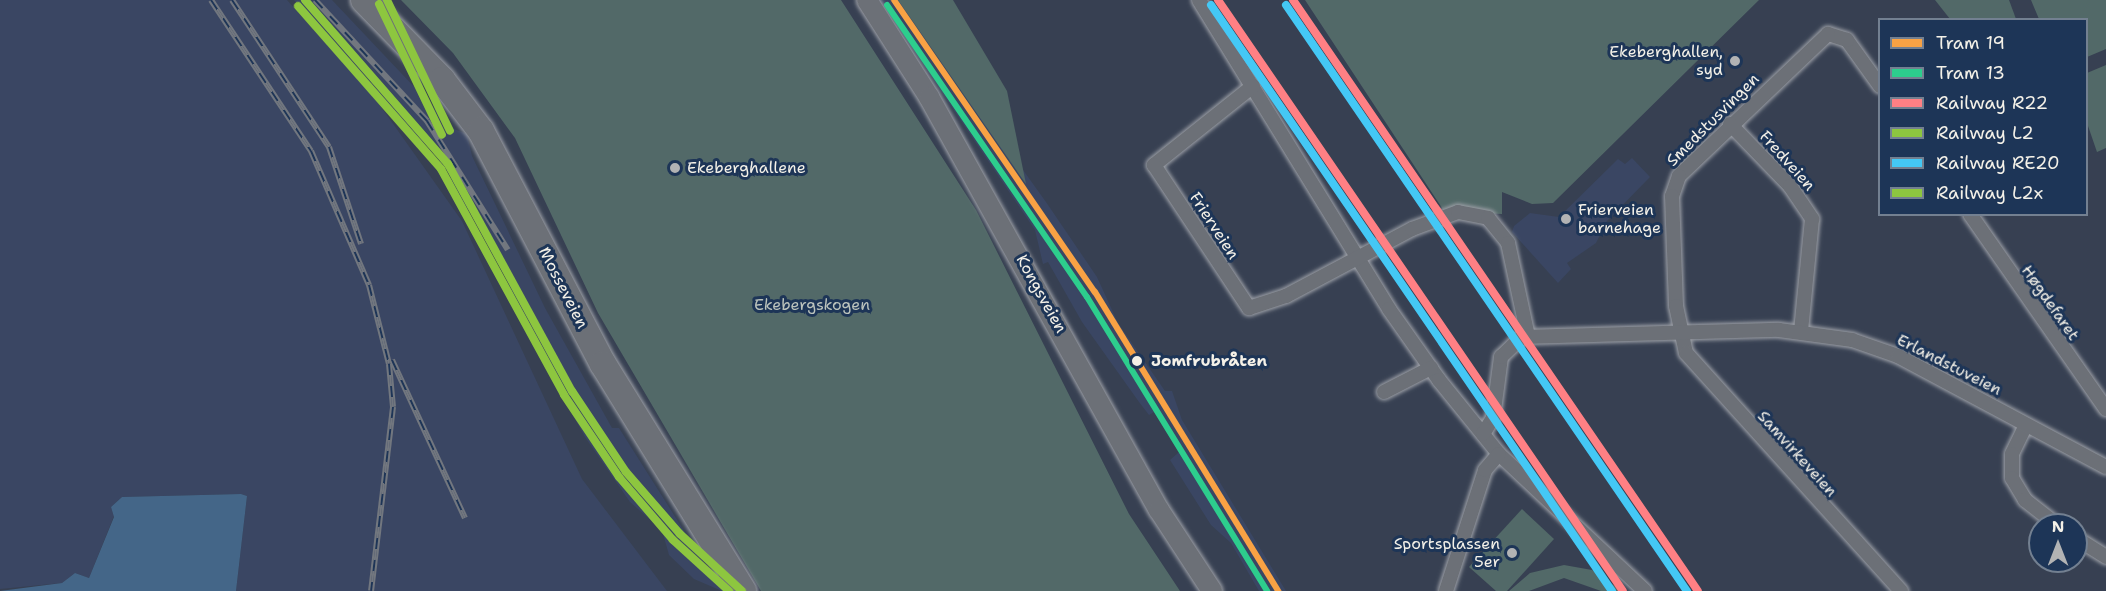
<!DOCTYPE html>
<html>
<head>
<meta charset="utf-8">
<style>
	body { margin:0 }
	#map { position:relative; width:2106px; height:591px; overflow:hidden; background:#374052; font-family:"Shantell Sans",sans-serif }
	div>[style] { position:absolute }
	.built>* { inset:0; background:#3a4663 }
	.green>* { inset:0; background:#526968 }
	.water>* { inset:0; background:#468 }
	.roads { filter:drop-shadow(0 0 2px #9da0a7) drop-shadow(0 0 2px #9da0a7) }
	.street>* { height:14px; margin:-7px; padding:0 7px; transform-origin:7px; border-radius:7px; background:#6c7077 }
	.secondary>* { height:20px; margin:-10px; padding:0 10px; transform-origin:10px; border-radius:10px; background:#6c7077 }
	.highway>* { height:26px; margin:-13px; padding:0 13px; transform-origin:13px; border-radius:13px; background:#6c7077 }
	.rail>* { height:6px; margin-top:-3px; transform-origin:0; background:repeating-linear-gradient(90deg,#1d3557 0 11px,#72777f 0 22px); box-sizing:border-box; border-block:2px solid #72777f }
	.rail-1>* { height:8px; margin:-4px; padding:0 4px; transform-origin:4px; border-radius:4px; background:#ff8084 }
	.rail-2>* { height:8px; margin:-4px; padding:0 4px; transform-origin:4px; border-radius:4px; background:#8dc63f }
	.rail-3>* { height:8px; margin:-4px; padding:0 4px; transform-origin:4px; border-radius:4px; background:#44c8f5 }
	.rail-4>* { height:8px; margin:-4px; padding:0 4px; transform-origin:4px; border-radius:4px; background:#8dc63f }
	.tram-1>* { height:6px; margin:-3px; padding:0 3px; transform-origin:3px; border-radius:3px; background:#f9a244 }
	.tram-2>* { height:6px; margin:-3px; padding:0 3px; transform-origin:3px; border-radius:3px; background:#2dcd8d }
	.dots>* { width:16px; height:16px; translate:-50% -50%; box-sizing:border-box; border:3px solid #1d3557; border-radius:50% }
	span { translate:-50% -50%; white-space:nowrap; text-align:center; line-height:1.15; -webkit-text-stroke:6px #1d3557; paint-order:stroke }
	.poi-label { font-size:16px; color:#f4f1e8 }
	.right { translate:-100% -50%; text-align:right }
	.left { translate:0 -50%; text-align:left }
	.street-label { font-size:16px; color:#f4f1e8 }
	.park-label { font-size:16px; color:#bdc4bd }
	.stop-label { font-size:16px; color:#f4f1e8; font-weight:700 }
	.legend { position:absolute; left:1878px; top:18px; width:210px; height:198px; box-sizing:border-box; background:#1d3557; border:2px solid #738091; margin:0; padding:8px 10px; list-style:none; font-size:18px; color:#f4f1e8 }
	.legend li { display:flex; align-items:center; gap:12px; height:30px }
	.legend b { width:30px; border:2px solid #738091 }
	.north { position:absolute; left:2028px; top:513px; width:60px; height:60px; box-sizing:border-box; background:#1d3557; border:2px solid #738091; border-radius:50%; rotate:0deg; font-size:16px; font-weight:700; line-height:24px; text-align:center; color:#f4f1e8 }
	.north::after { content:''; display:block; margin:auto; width:21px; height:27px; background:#b2b3b4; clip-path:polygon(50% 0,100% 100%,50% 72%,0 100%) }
</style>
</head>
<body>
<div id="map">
	<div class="built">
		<div style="clip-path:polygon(0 0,287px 0,374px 97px,462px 221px,582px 479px,667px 591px,236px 591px,247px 496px,241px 494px,122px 497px,111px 507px,114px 516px,89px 578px,75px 573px,62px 583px,0 589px)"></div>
		<div style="clip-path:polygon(294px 0,332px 0,454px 129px,467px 134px,472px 156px,545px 308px,612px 428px,619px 428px,722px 591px,694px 579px,669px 555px,662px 530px,630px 502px,585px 437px,517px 315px,507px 277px,485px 232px,453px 190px,450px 175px,431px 148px,411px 134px)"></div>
		<div style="clip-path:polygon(879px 0,901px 0,1046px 202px,1097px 277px,1118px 323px,1165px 391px,1172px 391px,1182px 420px,1286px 591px,1259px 591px,1231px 543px,1211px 525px,1170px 460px,1179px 452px,1154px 412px,1149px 415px,1139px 402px,1082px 322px,1048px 262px,1043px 264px,1035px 230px)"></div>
		<div style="clip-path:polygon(1632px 158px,1650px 177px,1607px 221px,1596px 243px,1567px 263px,1571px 269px,1558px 283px,1512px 232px,1514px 226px,1530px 213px,1559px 217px,1618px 159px,1625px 164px)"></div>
	</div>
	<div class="green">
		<div style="clip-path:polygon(401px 0,841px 0,976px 210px,1129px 514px,1180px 591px,761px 591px,598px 313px,515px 138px,453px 53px)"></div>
		<div style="clip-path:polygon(898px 0,953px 0,1007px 91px,1026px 184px)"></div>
		<div style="clip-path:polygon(1305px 0,1759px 0,1553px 203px,1532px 204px,1502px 192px,1502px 214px,1444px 211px)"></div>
		<div style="clip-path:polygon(1935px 0,2009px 0,2016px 19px,1950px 19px)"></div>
		<div style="clip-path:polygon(2031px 0,2106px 0,2106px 49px,2087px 57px,2086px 20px,2039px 19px)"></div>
		<div style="clip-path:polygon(2106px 65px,2106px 148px,2097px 152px,2087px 123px,2087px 73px)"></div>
		<div style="clip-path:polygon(1522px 509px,1554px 539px,1507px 591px,1496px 591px,1469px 567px)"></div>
		<div style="clip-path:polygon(1564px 565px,1592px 570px,1622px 591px,1601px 591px,1564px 578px,1529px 591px,1509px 591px,1530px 573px)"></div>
	</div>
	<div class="water">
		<div style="clip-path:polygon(241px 494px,247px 496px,236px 591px,0 591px,62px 583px,75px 573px,89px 578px,114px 517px,111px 507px,122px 497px)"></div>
	</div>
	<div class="roads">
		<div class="street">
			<div style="left:1199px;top:0;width:363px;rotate:58.4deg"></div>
			<div style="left:1389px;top:309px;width:87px;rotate:54.8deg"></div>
			<div style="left:1439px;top:380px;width:95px;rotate:51deg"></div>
			<div style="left:1499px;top:454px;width:200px;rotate:43.2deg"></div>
			<div style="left:1253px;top:86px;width:127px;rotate:141.4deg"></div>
			<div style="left:1154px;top:165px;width:172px;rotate:56.4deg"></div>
			<div style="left:1249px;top:308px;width:39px;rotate:-18deg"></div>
			<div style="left:1286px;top:296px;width:143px;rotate:-28deg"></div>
			<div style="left:1412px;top:229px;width:49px;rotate:-20.3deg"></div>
			<div style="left:1458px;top:212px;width:31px;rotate:11deg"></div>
			<div style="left:1488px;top:218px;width:32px;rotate:51deg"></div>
			<div style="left:1508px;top:243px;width:95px;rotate:77.9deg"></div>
			<div style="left:1880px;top:86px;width:57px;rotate:-125.7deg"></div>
			<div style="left:1847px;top:40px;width:20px;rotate:-162deg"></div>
			<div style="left:1828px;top:34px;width:206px;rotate:136.4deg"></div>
			<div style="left:1679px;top:176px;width:21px;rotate:109deg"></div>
			<div style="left:1672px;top:196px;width:110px;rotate:87.9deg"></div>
			<div style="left:1676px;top:306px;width:48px;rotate:78deg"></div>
			<div style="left:1686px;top:353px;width:321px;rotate:47.9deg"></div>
			<div style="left:1730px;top:124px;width:86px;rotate:45.9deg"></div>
			<div style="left:1790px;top:186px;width:40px;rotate:56deg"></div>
			<div style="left:1812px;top:219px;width:113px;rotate:95.6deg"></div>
			<div style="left:1970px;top:214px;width:238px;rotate:55.1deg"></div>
			<div style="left:1384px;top:392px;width:53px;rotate:-27.1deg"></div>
			<div style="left:2026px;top:425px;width:32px;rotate:116deg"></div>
			<div style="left:2012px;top:454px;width:24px;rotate:90deg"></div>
			<div style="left:2012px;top:478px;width:26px;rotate:59deg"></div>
			<div style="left:2025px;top:500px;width:41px;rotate:38deg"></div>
			<div style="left:1483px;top:434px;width:19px;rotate:-58deg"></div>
			<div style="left:1493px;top:418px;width:62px;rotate:-82.5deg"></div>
			<div style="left:1501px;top:357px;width:29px;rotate:-44deg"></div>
			<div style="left:1522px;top:337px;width:257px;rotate:-1.6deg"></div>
			<div style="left:1779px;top:330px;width:74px;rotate:7.8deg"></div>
			<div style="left:1852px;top:340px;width:49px;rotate:19.2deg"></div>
			<div style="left:1898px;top:356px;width:236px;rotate:28.1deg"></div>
			<div style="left:2076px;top:538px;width:36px;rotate:32deg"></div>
			<div style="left:1446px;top:591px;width:127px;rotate:-72.1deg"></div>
			<div style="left:1485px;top:470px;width:21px;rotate:-49deg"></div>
		</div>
		<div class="secondary">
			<div style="left:867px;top:0;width:115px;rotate:57.4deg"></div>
			<div style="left:929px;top:97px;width:473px;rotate:60.9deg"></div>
			<div style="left:1159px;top:510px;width:97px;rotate:56.8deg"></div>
		</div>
		<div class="highway">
			<div style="left:364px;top:0;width:112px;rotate:45.7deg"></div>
			<div style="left:442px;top:80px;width:64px;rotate:52.6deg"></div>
			<div style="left:481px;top:131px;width:263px;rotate:62.4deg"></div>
			<div style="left:603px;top:364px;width:267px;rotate:58.3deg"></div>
		</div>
	</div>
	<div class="rail">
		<div style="left:211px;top:0;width:181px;rotate:56.5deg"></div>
		<div style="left:311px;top:151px;width:146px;rotate:66.6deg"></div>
		<div style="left:369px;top:285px;width:81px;rotate:75.8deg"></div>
		<div style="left:389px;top:364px;width:43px;rotate:84.7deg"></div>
		<div style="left:393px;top:407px;width:185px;rotate:96.8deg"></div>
		<div style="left:232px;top:0;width:176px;rotate:56.6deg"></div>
		<div style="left:329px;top:147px;width:102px;rotate:71.7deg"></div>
		<div style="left:315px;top:0;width:165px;rotate:47.2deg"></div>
		<div style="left:427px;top:121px;width:152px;rotate:57.9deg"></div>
		<div style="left:392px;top:360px;width:174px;rotate:65.2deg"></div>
	</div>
	<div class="rail-1">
		<div style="left:1218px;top:0;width:716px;rotate:55.58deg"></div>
		<div style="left:1293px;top:0;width:716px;rotate:55.58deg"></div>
	</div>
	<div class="rail-2">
		<div style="left:305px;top:0;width:218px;rotate:48.9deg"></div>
		<div style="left:448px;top:164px;width:259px;rotate:61.4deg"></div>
		<div style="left:572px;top:391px;width:97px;rotate:56.3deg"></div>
		<div style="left:626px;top:472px;width:82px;rotate:48.9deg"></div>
		<div style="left:680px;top:534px;width:84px;rotate:42.6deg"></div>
		<div style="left:387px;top:0;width:145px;rotate:64.3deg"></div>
	</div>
	<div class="rail-3">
		<div style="left:1211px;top:5px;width:710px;rotate:55.62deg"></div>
		<div style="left:1286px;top:5px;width:710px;rotate:55.62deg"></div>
	</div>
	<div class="rail-4">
		<div style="left:379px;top:4px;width:145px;rotate:64.3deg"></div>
		<div style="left:298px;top:6px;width:217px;rotate:48.7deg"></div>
		<div style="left:441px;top:169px;width:257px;rotate:61.4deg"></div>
		<div style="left:564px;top:395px;width:99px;rotate:56.1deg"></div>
		<div style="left:619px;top:477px;width:83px;rotate:49.4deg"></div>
		<div style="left:673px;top:540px;width:76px;rotate:42.3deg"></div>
	</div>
	<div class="tram-1">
		<div style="left:894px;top:0;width:354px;rotate:55.5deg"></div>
		<div style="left:1095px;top:292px;width:351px;rotate:58.5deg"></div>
	</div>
	<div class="tram-2">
		<div style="left:887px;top:5px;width:354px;rotate:55.6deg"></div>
		<div style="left:1087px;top:297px;width:345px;rotate:58.5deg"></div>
	</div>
	<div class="dots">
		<div style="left:1735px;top:61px;background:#b2b3b4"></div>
		<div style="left:675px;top:168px;background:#b2b3b4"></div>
		<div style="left:1566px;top:219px;background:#b2b3b4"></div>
		<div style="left:1137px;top:361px;background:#f4f1e8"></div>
		<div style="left:1512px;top:553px;background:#b2b3b4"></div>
	</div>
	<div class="poi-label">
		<span class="right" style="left:1723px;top:61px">Ekeberghallen,<br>syd</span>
		<span class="left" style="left:687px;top:168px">Ekeberghallene</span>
		<span class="left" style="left:1578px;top:219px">Frierveien<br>barnehage</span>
		<span class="right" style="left:1500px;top:553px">Sportsplassen<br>5er</span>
	</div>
	<div class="street-label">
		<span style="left:1713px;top:120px;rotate:-45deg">Smedstusvingen</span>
		<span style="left:1787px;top:161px;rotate:48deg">Fredveien</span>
		<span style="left:1214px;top:226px;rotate:57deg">Frierveien</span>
		<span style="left:563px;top:288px;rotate:63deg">Mosseveien</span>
		<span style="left:1041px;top:294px;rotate:61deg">Kongsveien</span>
		<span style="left:2050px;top:303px;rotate:55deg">Høgdefaret</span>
		<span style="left:1949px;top:365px;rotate:27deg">Erlandstuveien</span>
		<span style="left:1797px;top:454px;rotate:48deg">Samvirkeveien</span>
	</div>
	<div class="park-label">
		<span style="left:812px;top:305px">Ekebergskogen</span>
	</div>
	<div class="stop-label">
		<span class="left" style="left:1151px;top:361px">Jomfrubråten</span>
	</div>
	<ul class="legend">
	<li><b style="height:8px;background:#f9a244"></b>Tram 19</li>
	<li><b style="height:8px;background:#2dcd8d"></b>Tram 13</li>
	<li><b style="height:8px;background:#ff8084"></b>Railway R22</li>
	<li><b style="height:8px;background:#8dc63f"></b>Railway L2</li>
	<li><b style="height:8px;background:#44c8f5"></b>Railway RE20</li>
	<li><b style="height:8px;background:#8dc63f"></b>Railway L2x</li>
	</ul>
	<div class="north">N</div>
</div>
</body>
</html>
